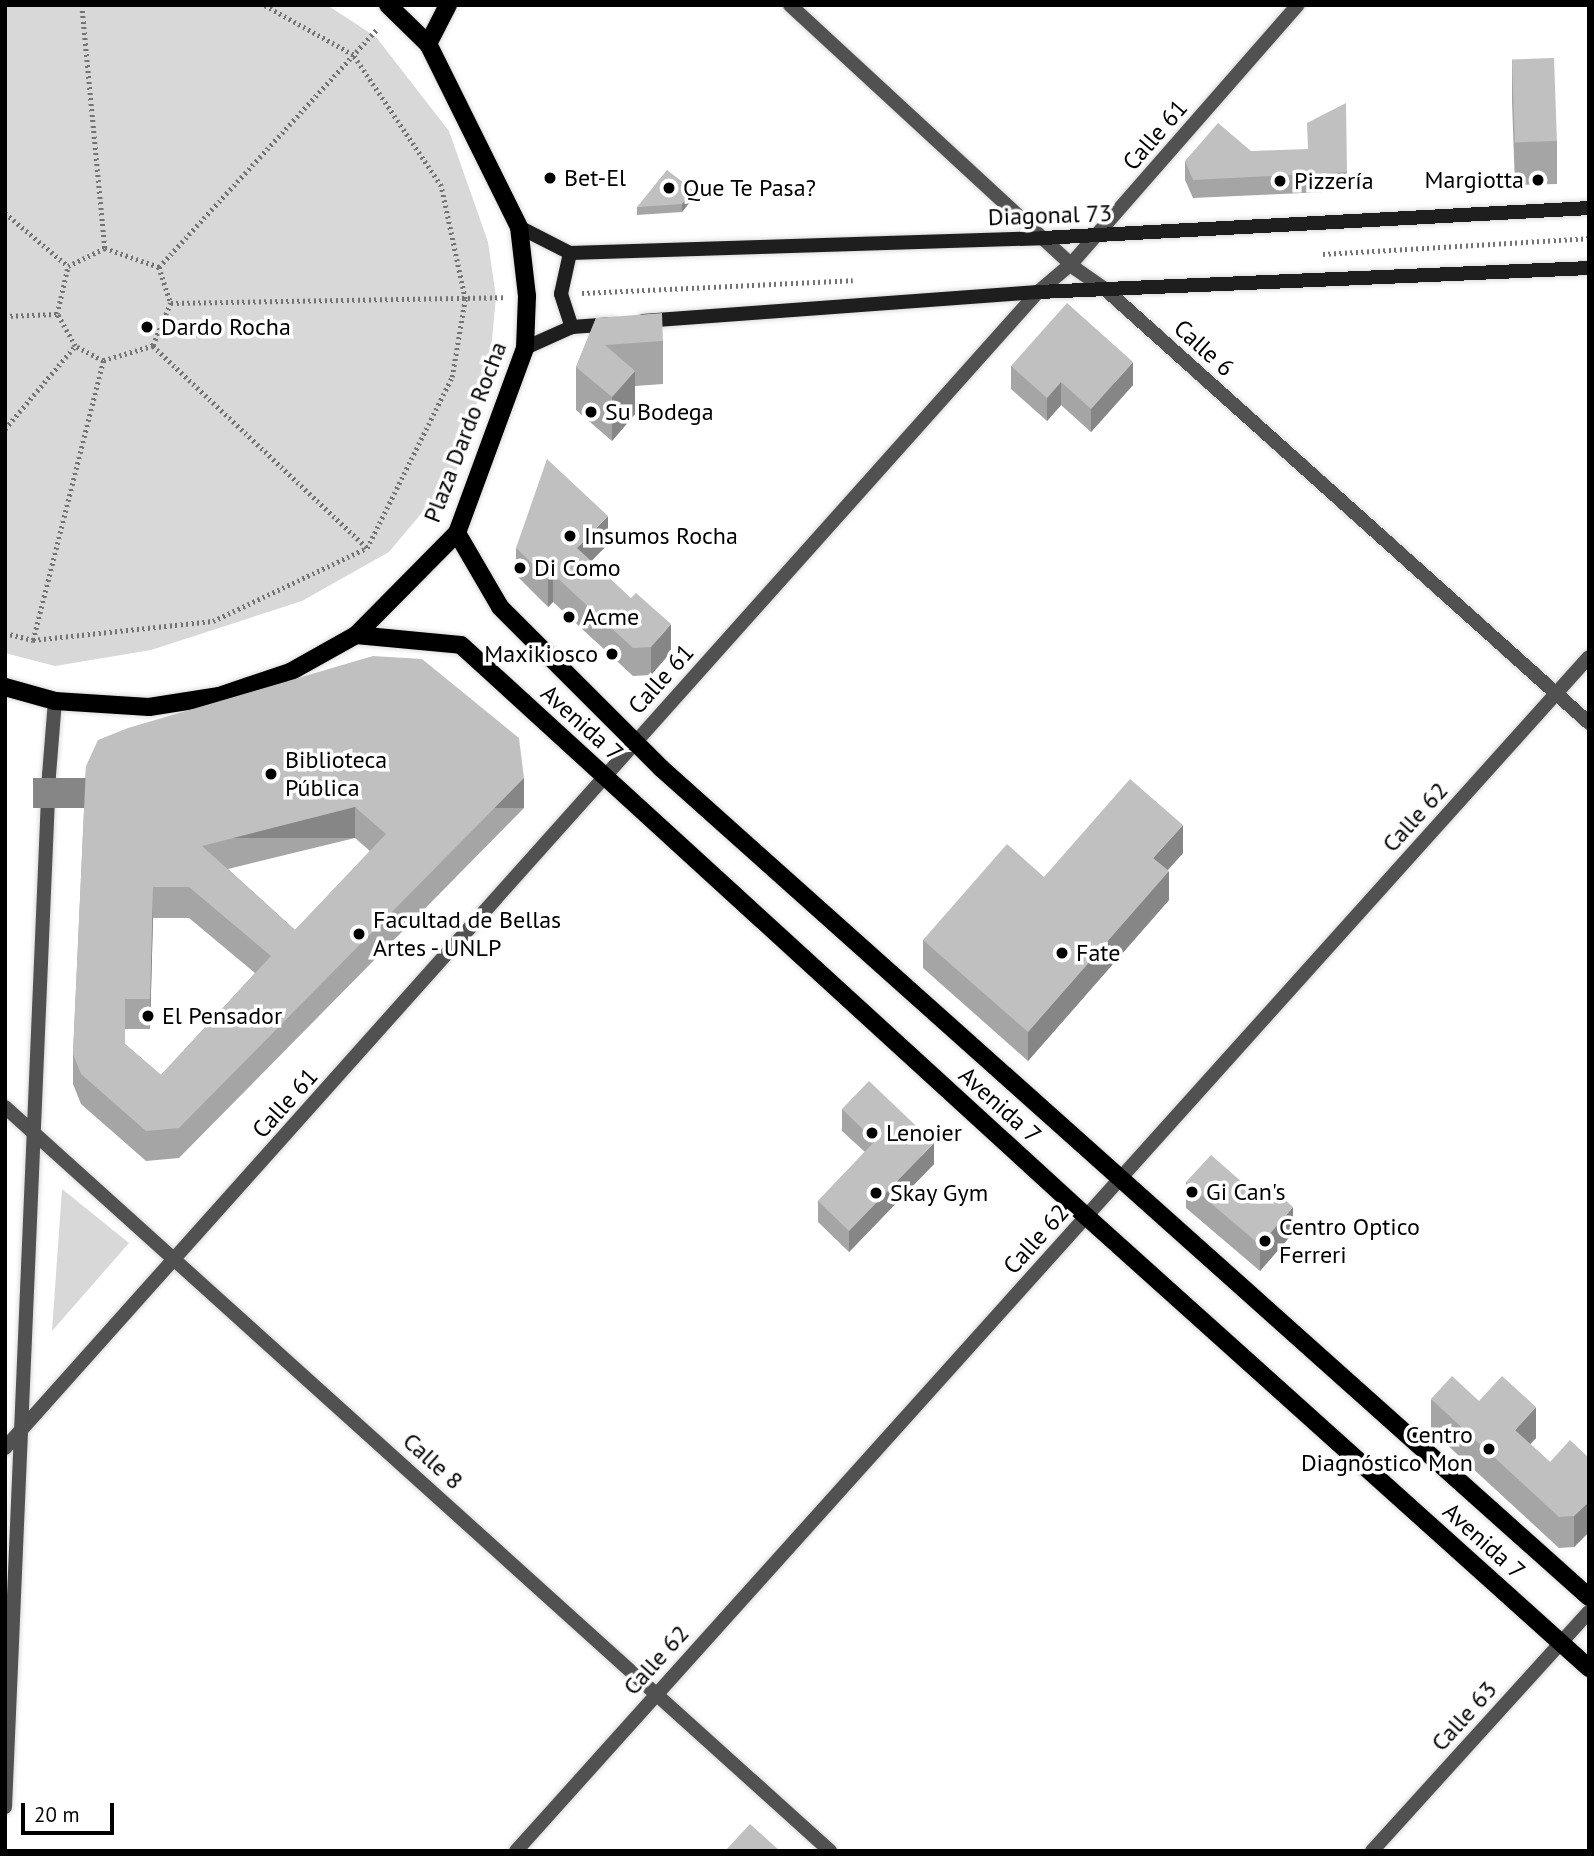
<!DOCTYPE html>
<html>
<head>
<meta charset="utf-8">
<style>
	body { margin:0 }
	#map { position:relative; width:1594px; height:1856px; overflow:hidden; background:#fff; font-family:"PT Sans",sans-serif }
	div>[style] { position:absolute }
	.green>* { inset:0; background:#d8d8d8 }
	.path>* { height:4.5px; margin-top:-2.25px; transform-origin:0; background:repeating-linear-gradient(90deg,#737373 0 2px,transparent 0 5.5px) }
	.roads { filter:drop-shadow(0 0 2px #dbdbdb) drop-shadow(0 0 2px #dbdbdb) }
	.street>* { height:14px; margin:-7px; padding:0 7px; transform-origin:7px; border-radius:7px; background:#515151 }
	.secondary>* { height:14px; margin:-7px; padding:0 7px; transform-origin:7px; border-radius:7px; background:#1e1e1e }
	.primary>* { height:18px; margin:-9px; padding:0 9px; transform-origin:9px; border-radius:9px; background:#000 }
	.wall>* { inset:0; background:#a5a5a5 }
	.shaded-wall>* { inset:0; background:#868686; transform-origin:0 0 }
	.building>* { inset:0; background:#c0c0c0; transform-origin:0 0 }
	.dots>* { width:19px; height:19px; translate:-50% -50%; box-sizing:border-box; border:4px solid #fff; border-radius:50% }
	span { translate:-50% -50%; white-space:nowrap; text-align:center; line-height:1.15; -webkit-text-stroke:7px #fff; paint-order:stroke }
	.street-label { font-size:24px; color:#000 }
	.poi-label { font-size:24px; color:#000 }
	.left { translate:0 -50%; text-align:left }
	.right { translate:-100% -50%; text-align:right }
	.frame { position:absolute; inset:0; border:7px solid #000; pointer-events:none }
	.scale { position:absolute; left:21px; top:1803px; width:93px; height:32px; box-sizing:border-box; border:4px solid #000; border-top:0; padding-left:9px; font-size:21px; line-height:24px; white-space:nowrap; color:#000; -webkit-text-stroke:5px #fff; paint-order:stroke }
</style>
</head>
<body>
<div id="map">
	<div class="green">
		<div style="clip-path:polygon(5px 5px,327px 5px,376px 37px,449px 131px,488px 242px,496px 297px,490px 360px,456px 472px,389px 552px,302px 601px,151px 650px,55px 666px,5px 653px)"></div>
		<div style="clip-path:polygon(62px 1189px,129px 1243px,52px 1331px)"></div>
	</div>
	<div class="path">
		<div style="left:82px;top:5px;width:244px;rotate:84.6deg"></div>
		<div style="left:5px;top:213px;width:82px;rotate:40.1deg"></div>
		<div style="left:105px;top:248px;width:57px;rotate:19.4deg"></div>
		<div style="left:159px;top:267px;width:38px;rotate:72deg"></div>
		<div style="left:171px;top:303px;width:47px;rotate:112.7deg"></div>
		<div style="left:153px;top:346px;width:52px;rotate:163.3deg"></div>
		<div style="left:103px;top:361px;width:32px;rotate:-152deg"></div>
		<div style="left:75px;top:346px;width:37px;rotate:-119deg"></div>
		<div style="left:57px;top:314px;width:49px;rotate:-77.1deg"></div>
		<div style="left:68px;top:266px;width:41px;rotate:-25.9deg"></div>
		<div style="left:1323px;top:254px;width:266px;rotate:-3.4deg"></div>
		<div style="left:159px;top:267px;width:323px;rotate:-47.5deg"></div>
		<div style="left:582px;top:293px;width:271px;rotate:-2.7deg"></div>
		<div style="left:171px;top:303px;width:332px;rotate:-1deg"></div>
		<div style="left:5px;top:316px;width:52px;rotate:-2.2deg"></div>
		<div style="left:153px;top:346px;width:294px;rotate:43.3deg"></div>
		<div style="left:5px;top:429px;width:109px;rotate:-49.9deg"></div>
		<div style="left:5px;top:633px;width:29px;rotate:14deg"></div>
		<div style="left:33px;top:640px;width:181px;rotate:-6deg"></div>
		<div style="left:213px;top:621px;width:170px;rotate:-25.4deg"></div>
		<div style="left:367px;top:548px;width:191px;rotate:-63.6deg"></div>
		<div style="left:452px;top:377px;width:79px;rotate:-80.5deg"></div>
		<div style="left:465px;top:299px;width:116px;rotate:-102deg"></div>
		<div style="left:441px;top:186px;width:158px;rotate:-123.9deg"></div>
		<div style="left:353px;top:55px;width:103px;rotate:-150.9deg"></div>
		<div style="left:33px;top:640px;width:288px;rotate:-75.9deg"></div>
	</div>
	<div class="roads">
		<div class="street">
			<div style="left:790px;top:5px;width:389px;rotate:42.7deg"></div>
			<div style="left:1076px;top:269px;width:35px;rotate:35deg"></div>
			<div style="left:1105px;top:289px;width:650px;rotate:41.88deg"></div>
			<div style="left:5px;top:1107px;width:1111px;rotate:42.04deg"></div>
			<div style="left:5px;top:1448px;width:1550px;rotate:-48.22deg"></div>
			<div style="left:1038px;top:292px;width:43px;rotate:-40.3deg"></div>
			<div style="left:1071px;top:264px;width:344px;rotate:-48.8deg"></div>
			<div style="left:5px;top:1807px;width:1033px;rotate:-87.56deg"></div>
			<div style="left:49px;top:775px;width:74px;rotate:-85.4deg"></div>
			<div style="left:516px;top:1851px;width:1605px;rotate:-48.06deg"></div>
			<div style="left:1372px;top:1851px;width:323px;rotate:-47.8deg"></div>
		</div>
		<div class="secondary">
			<div style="left:519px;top:227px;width:57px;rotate:27deg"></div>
			<div style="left:570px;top:253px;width:473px;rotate:-1.8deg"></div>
			<div style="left:1043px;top:238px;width:547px;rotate:-3.14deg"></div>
			<div style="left:570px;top:253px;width:42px;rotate:102.4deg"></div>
			<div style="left:561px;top:294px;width:35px;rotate:72deg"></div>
			<div style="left:643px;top:321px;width:396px;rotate:-4.2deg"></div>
			<div style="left:1038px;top:292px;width:552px;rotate:-2.49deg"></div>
			<div style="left:525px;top:348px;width:51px;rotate:-24.1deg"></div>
			<div style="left:572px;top:327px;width:41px;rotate:-4.2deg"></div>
		</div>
		<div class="primary">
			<div style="left:428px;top:44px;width:44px;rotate:-62.9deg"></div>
			<div style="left:457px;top:533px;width:86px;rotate:59.8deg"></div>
			<div style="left:500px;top:607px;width:228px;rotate:45deg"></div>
			<div style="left:661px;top:768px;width:1244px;rotate:41.78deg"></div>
			<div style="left:356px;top:635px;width:105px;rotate:5.4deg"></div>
			<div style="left:461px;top:645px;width:848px;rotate:42.42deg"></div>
			<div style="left:1087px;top:1217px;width:675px;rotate:41.94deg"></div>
			<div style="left:5px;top:687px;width:52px;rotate:15.6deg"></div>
			<div style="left:55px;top:701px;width:94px;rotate:3.7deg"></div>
			<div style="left:149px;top:707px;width:71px;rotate:-8.9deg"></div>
			<div style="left:219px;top:696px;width:75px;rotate:-18.7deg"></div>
			<div style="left:290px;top:672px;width:76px;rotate:-29.3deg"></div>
			<div style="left:356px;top:635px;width:144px;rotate:-45.3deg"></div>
			<div style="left:457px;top:533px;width:197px;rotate:-69.8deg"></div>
			<div style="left:525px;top:348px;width:52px;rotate:-87.8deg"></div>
			<div style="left:527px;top:296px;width:69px;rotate:-96.6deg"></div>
			<div style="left:519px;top:227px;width:204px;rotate:-116.4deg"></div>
			<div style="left:428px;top:44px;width:56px;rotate:-135.7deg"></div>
		</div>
	</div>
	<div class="wall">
		<div style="clip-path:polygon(1512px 59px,1557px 141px,1557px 184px,1515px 185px,1512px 102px)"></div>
		<div style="clip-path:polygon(1185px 161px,1347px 172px,1347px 191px,1193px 198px,1185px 180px)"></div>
		<div style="clip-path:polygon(693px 198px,682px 212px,637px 215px,637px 207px)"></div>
		<div style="clip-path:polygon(596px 318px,663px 341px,663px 384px,635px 386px,635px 414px,612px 441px,576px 410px,576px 367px)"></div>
		<div style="clip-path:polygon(1011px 366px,1133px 385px,1091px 432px,1061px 405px,1047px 421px,1011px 389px)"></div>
		<div style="clip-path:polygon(608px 544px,591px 561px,671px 652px,651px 675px,633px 676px,553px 602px,548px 607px,516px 575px,516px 548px)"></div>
		<div style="clip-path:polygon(evenodd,86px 766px,524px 808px,179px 1158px,146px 1161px,81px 1104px,73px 1084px,73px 1054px,86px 766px,355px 838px,370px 851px,295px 930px,228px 869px,355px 838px,86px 766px,153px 918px,189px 918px,255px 973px,161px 1075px,125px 1044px,125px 1029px,150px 1029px,153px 918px)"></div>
		<div style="clip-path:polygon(1183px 853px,1168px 870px,1169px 900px,1028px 1061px,923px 968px,923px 940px,1044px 877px)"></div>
		<div style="clip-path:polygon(842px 1109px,934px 1164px,849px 1252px,818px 1222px,818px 1201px,865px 1152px,842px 1131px)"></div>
		<div style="clip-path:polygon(1186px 1182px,1259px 1197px,1293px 1233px,1260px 1271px,1186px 1208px)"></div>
		<div style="clip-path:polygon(1431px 1399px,1536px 1438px,1530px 1444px,1550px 1462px,1589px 1458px,1589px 1532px,1574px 1547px,1559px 1548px,1431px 1430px)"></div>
	</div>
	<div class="shaded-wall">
		<div style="clip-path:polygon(693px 190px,693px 198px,682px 212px,682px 204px)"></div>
		<div style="clip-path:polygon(1133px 362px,1133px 385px,1091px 432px,1091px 409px)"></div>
		<div style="clip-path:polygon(635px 371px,635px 414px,612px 441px,612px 397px)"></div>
		<div style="clip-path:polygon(1061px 382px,1061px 405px,1047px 421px,1047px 398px)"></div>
		<div style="clip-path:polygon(608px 516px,608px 544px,577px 576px,577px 548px)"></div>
		<div style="clip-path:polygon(553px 574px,553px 602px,548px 607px,548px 579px)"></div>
		<div style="clip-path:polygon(671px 624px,671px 652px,651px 675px,651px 647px)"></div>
		<div style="left:524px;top:778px;width:30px;height:491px;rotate:90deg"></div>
		<div style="left:355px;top:807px;width:31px;height:158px;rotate:90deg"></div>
		<div style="clip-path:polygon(1183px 825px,1183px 853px,1153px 886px,1153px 858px)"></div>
		<div style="clip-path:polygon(1169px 871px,1169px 900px,1028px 1061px,1028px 1032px)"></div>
		<div style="clip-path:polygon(153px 887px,153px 918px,150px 1029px,150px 999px)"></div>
		<div style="clip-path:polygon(934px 1143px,934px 1164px,849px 1252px,849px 1231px)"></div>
		<div style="clip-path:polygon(1293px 1207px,1293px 1233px,1260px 1271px,1260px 1245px)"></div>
		<div style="clip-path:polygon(1536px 1407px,1536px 1438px,1515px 1460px,1515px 1430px)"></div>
		<div style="clip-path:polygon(1589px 1502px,1589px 1532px,1574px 1547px,1574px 1516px)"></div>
	</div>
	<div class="building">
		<div style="left:1554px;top:58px;width:83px;height:42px;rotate:88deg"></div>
		<div style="clip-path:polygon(1346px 103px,1347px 172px,1193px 180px,1185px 161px,1218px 123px,1251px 151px,1308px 149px,1307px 123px)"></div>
		<div style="clip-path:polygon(667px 170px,693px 190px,682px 204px,637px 207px)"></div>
		<div style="clip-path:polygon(1067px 303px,1133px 362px,1091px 409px,1061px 382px,1047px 398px,1011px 366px)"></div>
		<div style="clip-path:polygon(662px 313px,663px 341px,605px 345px,635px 371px,612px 397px,576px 367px,596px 318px)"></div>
		<div style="clip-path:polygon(547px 459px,608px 516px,577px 548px,631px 598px,636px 593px,671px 624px,651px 647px,633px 648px,553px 574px,548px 579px,516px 548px)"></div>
		<div style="clip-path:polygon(evenodd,373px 656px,422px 659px,519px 738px,524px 778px,179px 1128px,146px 1131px,81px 1074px,73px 1054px,86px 766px,98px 740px,128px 728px,373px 656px,355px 807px,386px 834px,295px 930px,202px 846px,355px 807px,373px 656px,153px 887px,189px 887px,271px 956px,161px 1075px,125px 1044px,125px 999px,150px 999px,153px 887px)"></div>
		<div style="clip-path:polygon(1130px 779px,1183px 825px,1153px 858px,1169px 871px,1028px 1032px,923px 940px,1007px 844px,1044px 877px)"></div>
		<div style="clip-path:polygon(869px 1081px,934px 1143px,849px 1231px,818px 1201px,875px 1141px,842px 1109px)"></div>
		<div style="clip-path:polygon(1211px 1155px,1259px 1197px,1269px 1185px,1293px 1207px,1260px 1245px,1186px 1182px)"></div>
		<div style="clip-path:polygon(1452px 1376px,1479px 1401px,1502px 1376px,1536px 1407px,1515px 1430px,1550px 1462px,1570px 1440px,1589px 1458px,1589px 1502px,1574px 1516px,1559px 1517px,1431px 1399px)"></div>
		<div style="clip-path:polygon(750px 1824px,780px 1851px,725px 1851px)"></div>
	</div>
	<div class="dots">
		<div style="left:550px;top:178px;background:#000"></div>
		<div style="left:1538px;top:180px;background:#000"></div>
		<div style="left:1280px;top:181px;background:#000"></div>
		<div style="left:669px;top:188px;background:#000"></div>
		<div style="left:147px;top:327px;background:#000"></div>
		<div style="left:591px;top:412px;background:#000"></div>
		<div style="left:570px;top:536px;background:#000"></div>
		<div style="left:520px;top:568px;background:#000"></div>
		<div style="left:569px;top:617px;background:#000"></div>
		<div style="left:612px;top:654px;background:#000"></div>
		<div style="left:271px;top:774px;background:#000"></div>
		<div style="left:359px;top:934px;background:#000"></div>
		<div style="left:1062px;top:953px;background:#000"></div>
		<div style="left:148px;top:1016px;background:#000"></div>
		<div style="left:872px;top:1133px;background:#000"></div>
		<div style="left:1192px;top:1192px;background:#000"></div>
		<div style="left:876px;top:1193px;background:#000"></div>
		<div style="left:1265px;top:1241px;background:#000"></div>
		<div style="left:1489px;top:1449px;background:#000"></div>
	</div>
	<div class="street-label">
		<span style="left:1155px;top:135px;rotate:-49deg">Calle 61</span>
		<span style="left:1050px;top:215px;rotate:-2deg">Diagonal 73</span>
		<span style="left:1204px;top:348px;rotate:42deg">Calle 6</span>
		<span style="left:465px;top:432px;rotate:-69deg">Plaza Dardo Rocha</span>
		<span style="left:661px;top:679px;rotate:-48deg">Calle 61</span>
		<span style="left:582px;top:723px;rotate:42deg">Avenida 7</span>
		<span style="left:1415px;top:817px;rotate:-48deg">Calle 62</span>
		<span style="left:285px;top:1103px;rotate:-48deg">Calle 61</span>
		<span style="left:1000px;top:1105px;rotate:42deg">Avenida 7</span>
		<span style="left:1036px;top:1239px;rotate:-48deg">Calle 62</span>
		<span style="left:433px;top:1461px;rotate:42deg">Calle 8</span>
		<span style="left:1484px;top:1541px;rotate:42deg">Avenida 7</span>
		<span style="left:656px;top:1660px;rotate:-48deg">Calle 62</span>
		<span style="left:1464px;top:1716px;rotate:-48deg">Calle 63</span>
	</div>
	<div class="poi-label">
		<span class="left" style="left:564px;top:178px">Bet-El</span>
		<span class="right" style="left:1524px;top:180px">Margiotta</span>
		<span class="left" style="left:1294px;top:181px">Pizzería</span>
		<span class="left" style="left:683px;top:188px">Que Te Pasa?</span>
		<span class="left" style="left:161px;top:327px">Dardo Rocha</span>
		<span class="left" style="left:605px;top:412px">Su Bodega</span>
		<span class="left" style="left:584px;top:536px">Insumos Rocha</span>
		<span class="left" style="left:534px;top:568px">Di Como</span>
		<span class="left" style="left:583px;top:617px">Acme</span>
		<span class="right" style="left:598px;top:654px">Maxikiosco</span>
		<span class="left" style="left:285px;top:774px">Biblioteca<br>Pública</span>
		<span class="left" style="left:373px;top:934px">Facultad de Bellas<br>Artes - UNLP</span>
		<span class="left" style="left:1076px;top:953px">Fate</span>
		<span class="left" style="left:162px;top:1016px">El Pensador</span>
		<span class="left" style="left:886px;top:1133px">Lenoier</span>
		<span class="left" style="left:1206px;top:1192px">Gi Can's</span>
		<span class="left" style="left:890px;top:1193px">Skay Gym</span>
		<span class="left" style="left:1279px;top:1241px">Centro Optico<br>Ferreri</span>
		<span class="right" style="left:1473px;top:1449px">Centro<br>Diagnóstico Mon</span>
	</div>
	<div class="frame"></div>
	<div class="scale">20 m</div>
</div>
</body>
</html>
